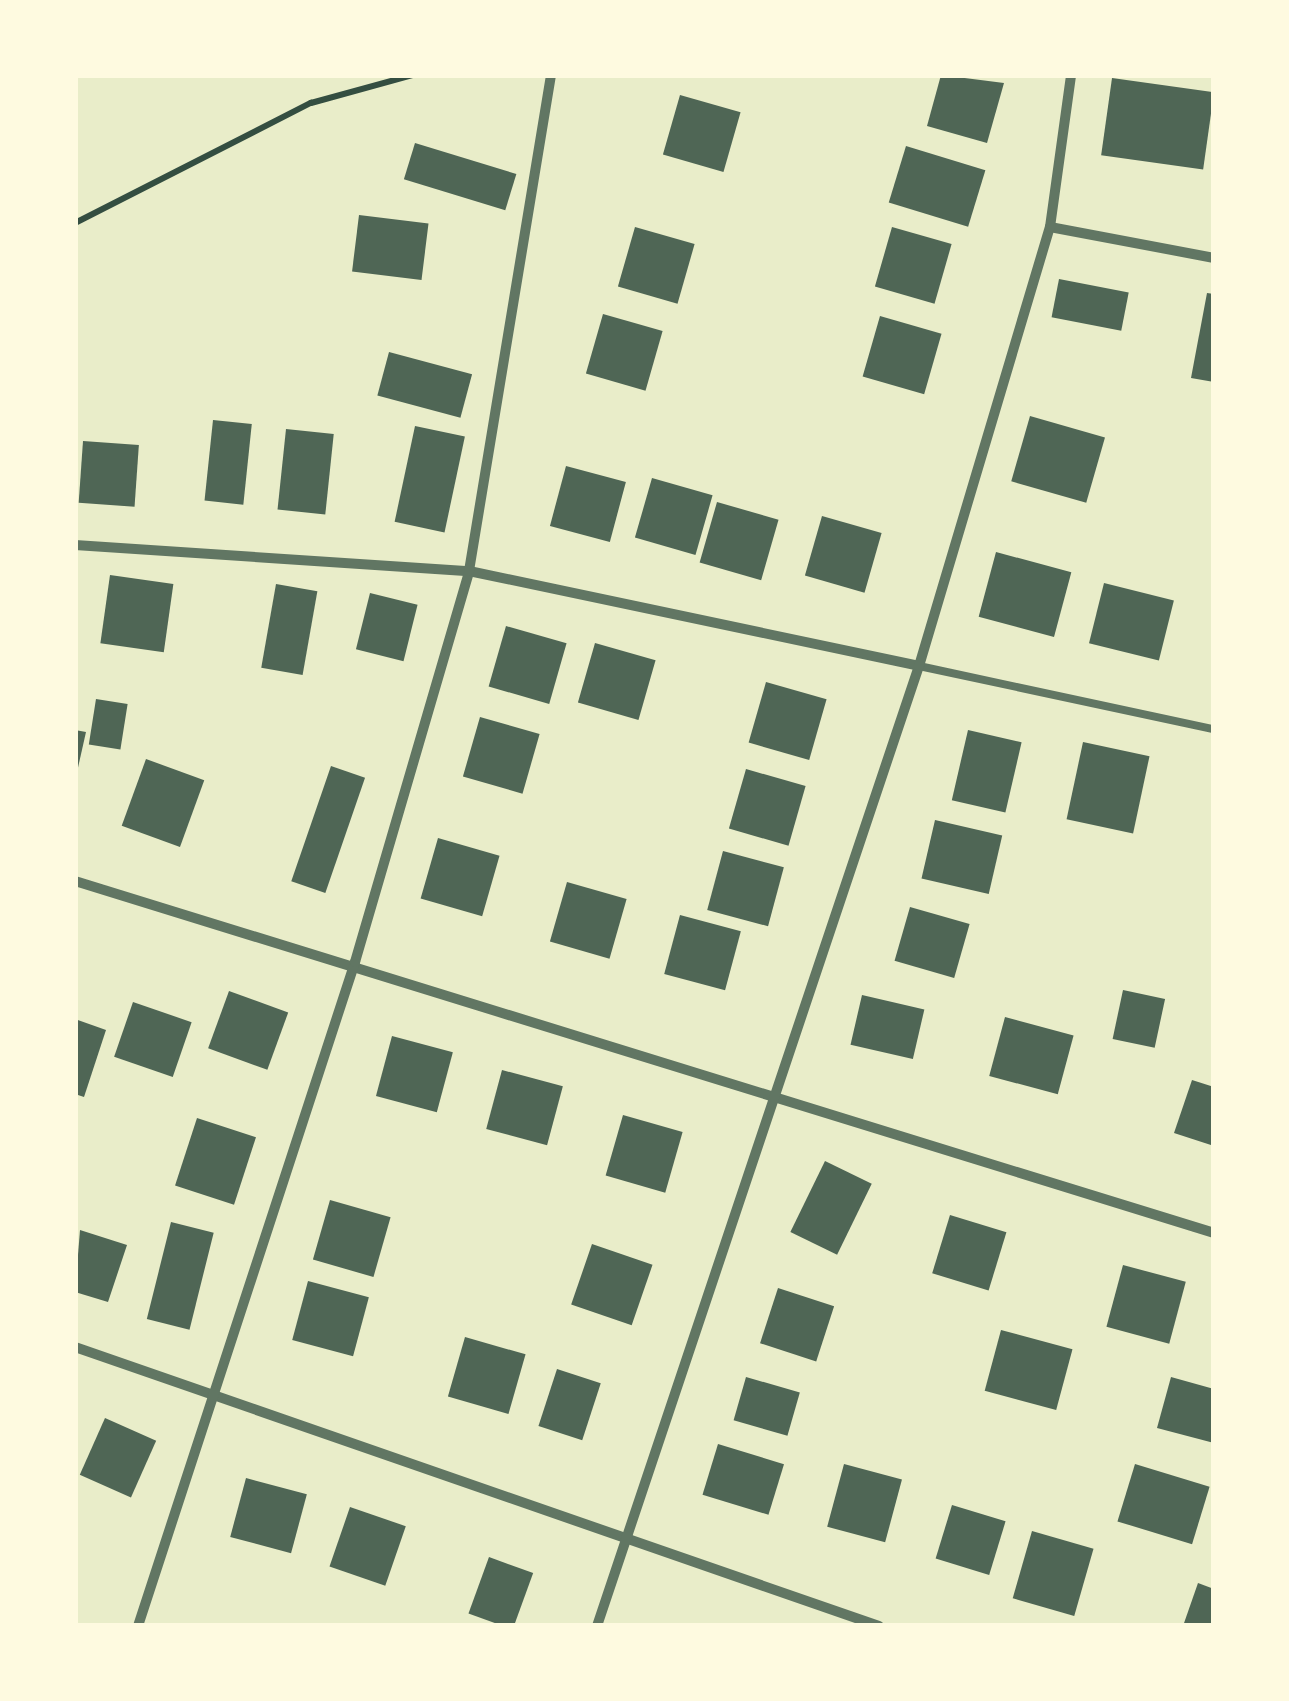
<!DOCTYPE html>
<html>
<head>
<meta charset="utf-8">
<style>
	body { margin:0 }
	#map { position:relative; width:1289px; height:1701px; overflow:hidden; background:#e9edc9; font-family:"DejaVu Sans",sans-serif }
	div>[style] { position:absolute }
	.building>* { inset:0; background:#4f6655; transform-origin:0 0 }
	.path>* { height:6px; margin:-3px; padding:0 3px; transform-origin:3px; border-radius:3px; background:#344e41 }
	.service>* { height:8px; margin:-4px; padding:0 4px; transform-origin:4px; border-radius:4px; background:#617663 }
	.minor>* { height:10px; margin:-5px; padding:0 5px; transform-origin:5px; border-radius:5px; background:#617663 }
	span { translate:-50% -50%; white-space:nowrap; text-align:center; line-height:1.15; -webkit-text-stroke:10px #fefae0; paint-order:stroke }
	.frame { position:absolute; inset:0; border:78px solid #fefae0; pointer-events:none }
</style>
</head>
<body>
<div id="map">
	<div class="building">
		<div style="clip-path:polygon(941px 75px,1004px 83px,987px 143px,927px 126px)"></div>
		<div style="left:1112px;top:78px;width:103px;height:78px;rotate:8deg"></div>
		<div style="left:680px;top:95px;width:63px;height:62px;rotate:16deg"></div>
		<div style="left:415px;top:143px;width:106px;height:38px;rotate:17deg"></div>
		<div style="left:906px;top:146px;width:83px;height:59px;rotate:17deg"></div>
		<div style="left:359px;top:215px;width:70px;height:57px;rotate:7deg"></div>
		<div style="left:635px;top:227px;width:62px;height:62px;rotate:16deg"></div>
		<div style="left:892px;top:227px;width:62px;height:62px;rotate:16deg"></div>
		<div style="left:1059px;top:279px;width:71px;height:39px;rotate:11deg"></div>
		<div style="clip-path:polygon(1207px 293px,1214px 294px,1214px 382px,1191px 378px)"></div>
		<div style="left:603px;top:314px;width:62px;height:62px;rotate:16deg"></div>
		<div style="left:880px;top:316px;width:64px;height:63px;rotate:16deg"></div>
		<div style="left:389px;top:352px;width:86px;height:45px;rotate:15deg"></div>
		<div style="left:1030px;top:416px;width:78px;height:68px;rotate:16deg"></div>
		<div style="left:213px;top:420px;width:39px;height:81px;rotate:6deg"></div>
		<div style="left:415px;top:426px;width:51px;height:98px;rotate:12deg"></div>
		<div style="left:286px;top:429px;width:48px;height:81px;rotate:6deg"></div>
		<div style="left:83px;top:441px;width:56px;height:62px;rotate:4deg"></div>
		<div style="left:566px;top:466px;width:62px;height:62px;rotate:15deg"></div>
		<div style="left:652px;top:478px;width:63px;height:62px;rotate:16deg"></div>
		<div style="left:717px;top:502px;width:64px;height:63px;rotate:16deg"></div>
		<div style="left:822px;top:516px;width:62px;height:62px;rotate:16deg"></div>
		<div style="left:996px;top:552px;width:78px;height:67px;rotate:15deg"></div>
		<div style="left:110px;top:575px;width:64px;height:69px;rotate:8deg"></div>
		<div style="left:1104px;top:583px;width:72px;height:62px;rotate:14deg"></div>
		<div style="left:276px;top:584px;width:42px;height:85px;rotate:10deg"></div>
		<div style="left:370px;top:593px;width:49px;height:58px;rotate:14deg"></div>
		<div style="left:506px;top:626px;width:63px;height:63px;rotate:16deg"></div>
		<div style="left:595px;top:643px;width:63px;height:62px;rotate:16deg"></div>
		<div style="left:766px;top:682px;width:63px;height:63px;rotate:16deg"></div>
		<div style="left:96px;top:699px;width:32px;height:46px;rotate:9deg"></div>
		<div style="left:480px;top:717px;width:62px;height:62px;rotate:16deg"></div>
		<div style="clip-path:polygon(75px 730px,86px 732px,77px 772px,75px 772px)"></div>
		<div style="left:968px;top:730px;width:55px;height:72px;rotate:13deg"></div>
		<div style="left:1083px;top:742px;width:68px;height:79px;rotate:12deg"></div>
		<div style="left:146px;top:759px;width:62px;height:71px;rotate:20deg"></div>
		<div style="left:331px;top:766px;width:36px;height:122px;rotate:19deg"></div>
		<div style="left:746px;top:769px;width:62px;height:62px;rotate:16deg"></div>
		<div style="left:935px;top:820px;width:69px;height:60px;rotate:13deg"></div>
		<div style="left:438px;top:838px;width:64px;height:63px;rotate:16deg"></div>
		<div style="left:723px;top:851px;width:63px;height:61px;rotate:15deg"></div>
		<div style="left:567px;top:882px;width:62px;height:62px;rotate:16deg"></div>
		<div style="left:910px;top:907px;width:62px;height:56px;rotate:16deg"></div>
		<div style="left:680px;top:915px;width:63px;height:61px;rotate:15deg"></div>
		<div style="left:1123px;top:990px;width:43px;height:50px;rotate:12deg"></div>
		<div style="left:229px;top:991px;width:63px;height:61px;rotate:20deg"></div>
		<div style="left:862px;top:995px;width:64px;height:51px;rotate:13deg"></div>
		<div style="left:133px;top:1002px;width:62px;height:58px;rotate:19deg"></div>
		<div style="left:1005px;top:1017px;width:71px;height:61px;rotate:15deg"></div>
		<div style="clip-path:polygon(75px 1019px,106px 1030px,84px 1097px,75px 1094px)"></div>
		<div style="left:392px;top:1036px;width:63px;height:62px;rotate:15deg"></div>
		<div style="left:502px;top:1070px;width:63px;height:61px;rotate:15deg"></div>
		<div style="clip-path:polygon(1192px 1080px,1214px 1087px,1214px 1146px,1174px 1133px)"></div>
		<div style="left:623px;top:1115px;width:62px;height:63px;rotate:16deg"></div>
		<div style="left:197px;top:1118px;width:62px;height:71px;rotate:18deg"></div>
		<div style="left:825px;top:1161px;width:52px;height:79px;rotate:26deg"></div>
		<div style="left:330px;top:1200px;width:63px;height:62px;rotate:16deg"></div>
		<div style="left:950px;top:1215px;width:59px;height:61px;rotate:17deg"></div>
		<div style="left:171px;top:1222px;width:44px;height:100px;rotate:14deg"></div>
		<div style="clip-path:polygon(80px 1230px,127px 1245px,108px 1302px,75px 1292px)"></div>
		<div style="left:592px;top:1244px;width:64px;height:64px;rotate:19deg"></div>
		<div style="left:1123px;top:1265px;width:65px;height:64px;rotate:15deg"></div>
		<div style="left:308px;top:1281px;width:63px;height:61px;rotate:15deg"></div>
		<div style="left:778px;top:1288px;width:59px;height:58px;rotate:18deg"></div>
		<div style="left:1001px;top:1330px;width:74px;height:63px;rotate:15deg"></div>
		<div style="left:465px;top:1337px;width:63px;height:62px;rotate:16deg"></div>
		<div style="left:557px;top:1369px;width:46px;height:60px;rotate:18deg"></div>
		<div style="left:746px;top:1377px;width:56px;height:45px;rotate:16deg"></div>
		<div style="clip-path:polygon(1171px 1377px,1214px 1389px,1214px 1443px,1157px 1428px)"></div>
		<div style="left:105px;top:1418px;width:56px;height:62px;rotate:24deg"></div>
		<div style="left:718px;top:1444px;width:69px;height:53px;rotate:17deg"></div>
		<div style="left:844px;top:1464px;width:60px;height:65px;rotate:15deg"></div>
		<div style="left:1135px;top:1464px;width:78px;height:60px;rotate:17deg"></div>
		<div style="left:246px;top:1478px;width:63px;height:61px;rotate:15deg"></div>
		<div style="left:952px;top:1505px;width:56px;height:56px;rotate:17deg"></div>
		<div style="left:350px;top:1507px;width:59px;height:63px;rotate:19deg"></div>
		<div style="left:1032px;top:1531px;width:64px;height:70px;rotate:16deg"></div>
		<div style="left:489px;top:1557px;width:47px;height:60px;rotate:20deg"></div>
		<div style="clip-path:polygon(1198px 1583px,1214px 1589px,1214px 1626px,1183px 1626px)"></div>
	</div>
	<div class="path">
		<div style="left:75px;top:223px;width:265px;rotate:-27deg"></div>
		<div style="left:311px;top:103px;width:106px;rotate:-15.4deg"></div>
	</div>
	<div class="service">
		<div style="left:919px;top:666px;width:302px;rotate:12.1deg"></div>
	</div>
	<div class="minor">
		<div style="left:1050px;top:227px;width:167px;rotate:10.7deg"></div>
		<div style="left:75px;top:545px;width:395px;rotate:3.8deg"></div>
		<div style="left:469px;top:571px;width:460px;rotate:11.9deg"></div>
		<div style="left:75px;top:881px;width:1192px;rotate:17.17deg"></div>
		<div style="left:75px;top:1347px;width:851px;rotate:19.14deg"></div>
		<div style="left:138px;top:1626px;width:699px;rotate:-71.9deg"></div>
		<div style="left:355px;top:962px;width:407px;rotate:-73.7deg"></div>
		<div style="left:469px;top:571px;width:503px;rotate:-80.61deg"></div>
		<div style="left:597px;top:1626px;width:1013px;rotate:-71.46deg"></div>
		<div style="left:919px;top:666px;width:458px;rotate:-73.4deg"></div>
		<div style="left:1050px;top:227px;width:153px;rotate:-82.1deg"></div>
	</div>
	<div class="frame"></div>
</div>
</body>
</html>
